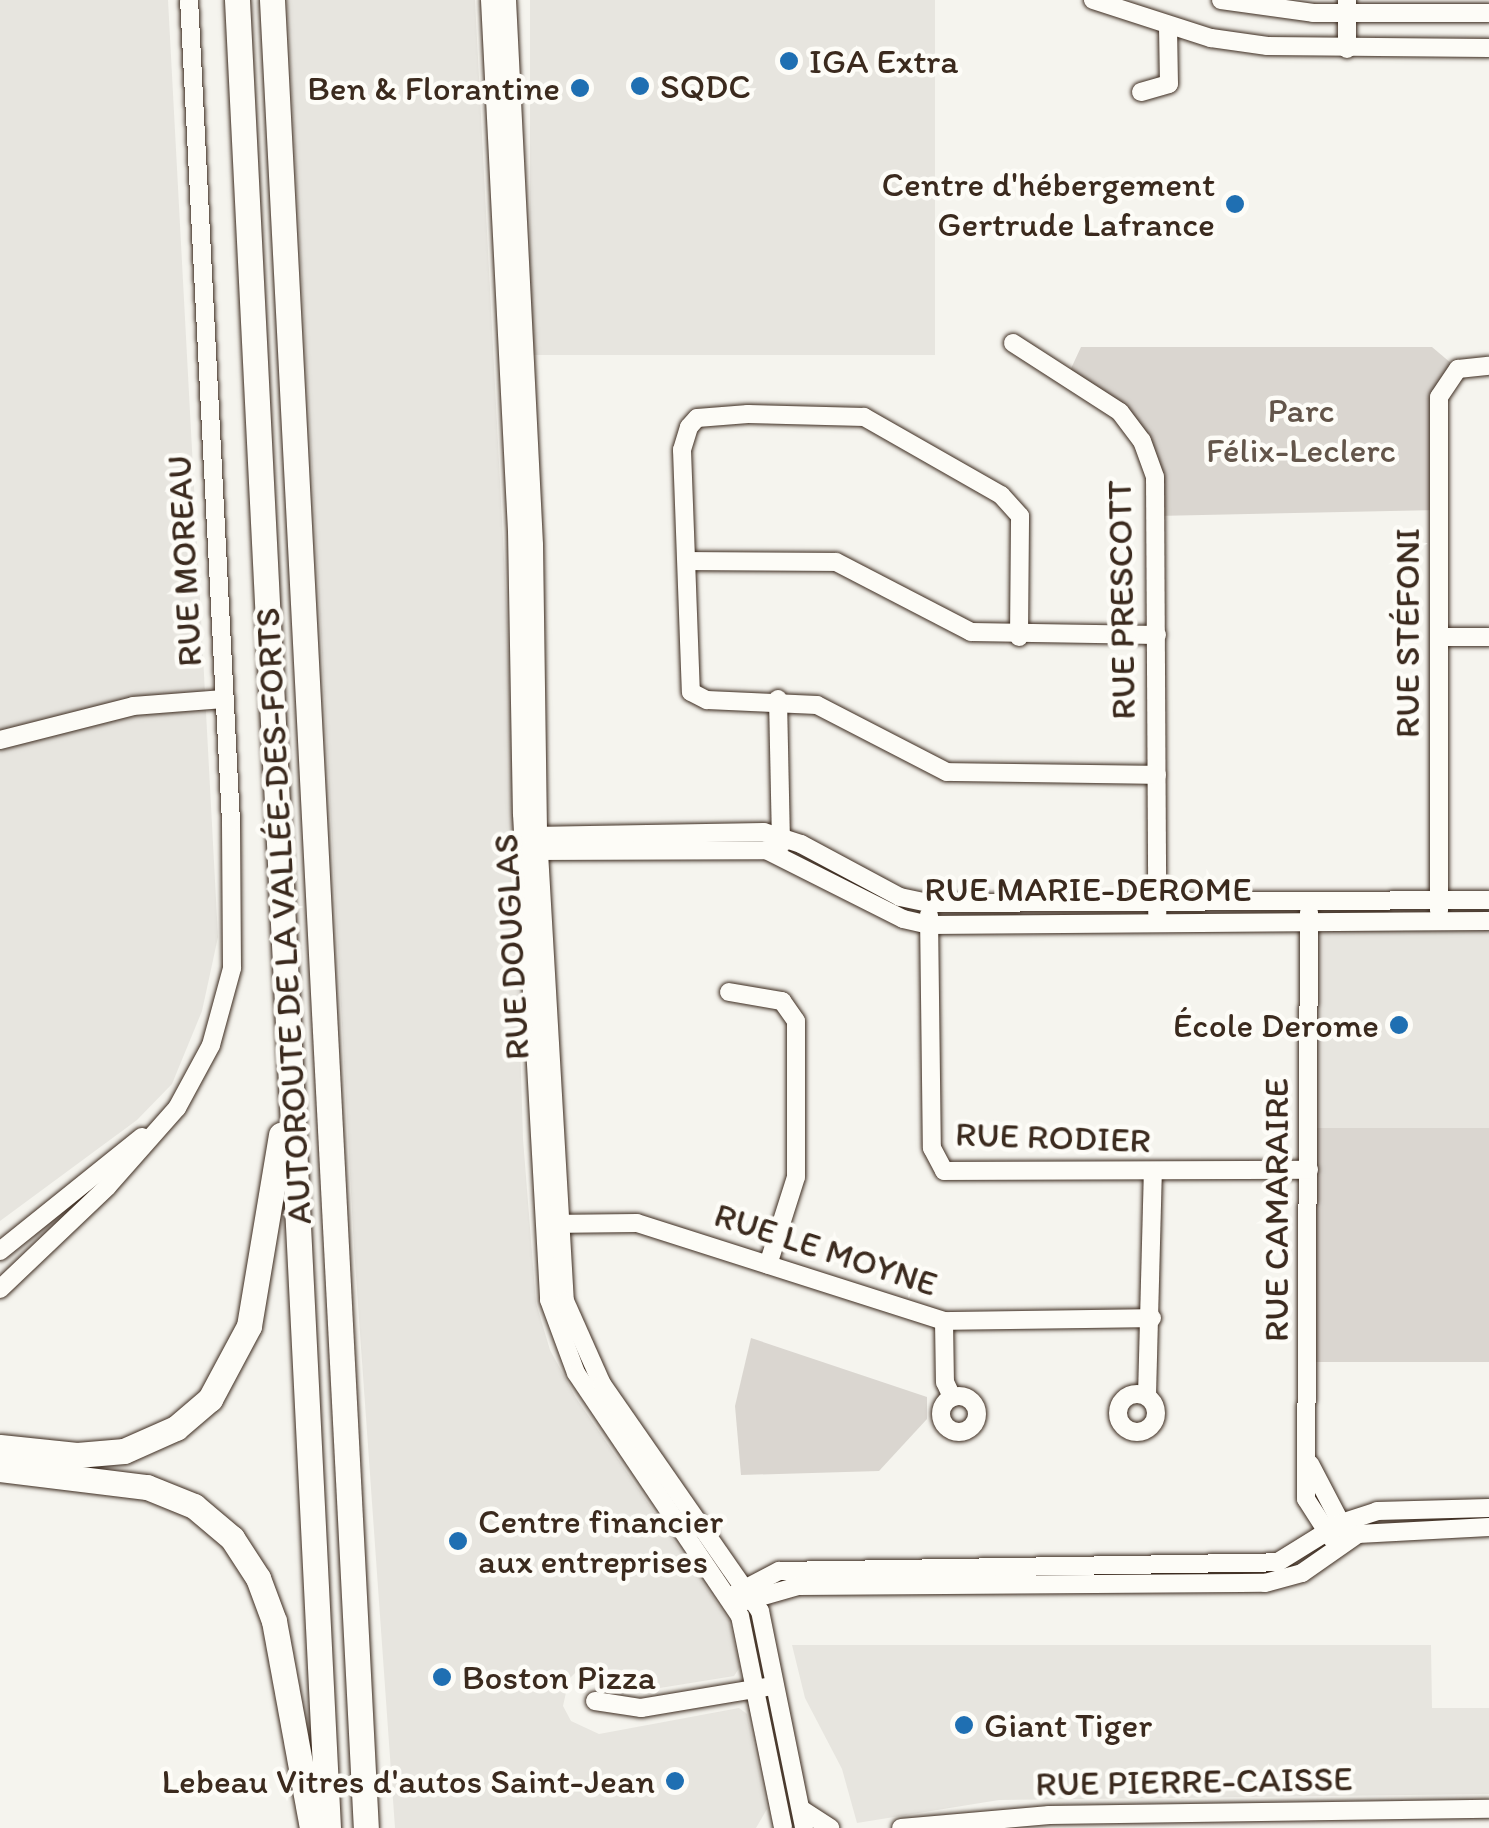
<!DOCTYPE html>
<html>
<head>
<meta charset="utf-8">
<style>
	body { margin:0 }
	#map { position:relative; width:1489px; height:1828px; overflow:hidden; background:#f5f4ee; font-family:Itim,sans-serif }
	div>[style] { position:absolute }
	.built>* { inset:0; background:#e7e5df; transform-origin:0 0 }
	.green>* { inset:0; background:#dad6d0; transform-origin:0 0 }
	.roads { filter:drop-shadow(0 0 2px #3b2a1e) drop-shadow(0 0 2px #3b2a1e) }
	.minor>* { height:18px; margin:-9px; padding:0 9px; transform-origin:9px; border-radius:9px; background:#fdfcf7 }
	.minor>.ring { margin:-9px; padding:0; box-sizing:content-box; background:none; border:18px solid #fdfcf7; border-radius:50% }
	.highway>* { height:25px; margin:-12.5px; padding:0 12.5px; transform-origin:12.5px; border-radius:12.5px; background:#fdfcf7 }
	.dots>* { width:28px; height:28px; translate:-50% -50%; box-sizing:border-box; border:5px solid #fdfcf7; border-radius:50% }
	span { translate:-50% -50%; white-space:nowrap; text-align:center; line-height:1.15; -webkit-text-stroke:9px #fdfcf7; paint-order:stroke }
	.poi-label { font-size:35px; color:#3b2a1e }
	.left { translate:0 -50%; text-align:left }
	.right { translate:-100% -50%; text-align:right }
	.park-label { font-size:35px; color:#63554a }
	.street-label { font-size:35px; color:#3b2a1e }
</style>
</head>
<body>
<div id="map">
	<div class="built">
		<div style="clip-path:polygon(0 0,168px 0,218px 937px,202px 1011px,172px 1084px,137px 1120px,0 1221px)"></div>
		<div style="clip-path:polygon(287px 0,475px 0,507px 616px,523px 1139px,536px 1303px,550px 1350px,576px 1398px,729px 1621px,740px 1667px,734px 1676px,635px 1692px,602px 1666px,580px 1668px,569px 1679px,563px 1706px,571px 1721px,599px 1734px,739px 1708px,747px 1714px,767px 1809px,756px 1828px,395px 1828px,354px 1248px)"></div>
		<div style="left:530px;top:0;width:405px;height:355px"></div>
		<div style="left:1489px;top:921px;width:207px;height:180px;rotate:90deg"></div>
		<div style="clip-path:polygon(792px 1645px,1431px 1645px,1432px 1708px,1489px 1708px,1489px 1794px,999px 1800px,857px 1823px,842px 1769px,805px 1698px)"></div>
	</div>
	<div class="green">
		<div style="clip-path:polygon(1081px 347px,1432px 347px,1458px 369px,1447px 382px,1439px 510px,1156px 516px,1142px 441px,1068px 375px)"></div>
		<div style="left:1309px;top:1128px;width:180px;height:234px"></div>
		<div style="clip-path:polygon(751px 1338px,927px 1397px,927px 1419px,879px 1471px,741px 1475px,735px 1406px)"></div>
	</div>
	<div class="roads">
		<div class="minor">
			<div style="left:490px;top:0;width:532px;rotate:87.09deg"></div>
			<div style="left:517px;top:531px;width:283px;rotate:89deg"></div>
			<div style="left:522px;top:814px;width:487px;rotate:86.8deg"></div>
			<div style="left:549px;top:1300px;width:78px;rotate:69.7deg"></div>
			<div style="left:576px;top:1373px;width:293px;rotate:56deg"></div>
			<div style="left:740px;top:1616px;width:216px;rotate:78.5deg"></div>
			<div style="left:507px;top:0;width:546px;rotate:87.16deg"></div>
			<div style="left:534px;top:545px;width:290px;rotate:89.2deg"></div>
			<div style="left:538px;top:835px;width:467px;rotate:86.7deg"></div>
			<div style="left:565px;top:1301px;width:91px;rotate:66deg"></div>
			<div style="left:602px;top:1384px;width:277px;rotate:55.2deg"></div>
			<div style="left:760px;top:1611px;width:221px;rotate:78.5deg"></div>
			<div style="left:1093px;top:0;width:124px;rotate:17.9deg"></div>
			<div style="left:1211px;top:38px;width:57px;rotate:8.1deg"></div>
			<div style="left:1267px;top:46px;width:222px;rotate:0.5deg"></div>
			<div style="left:1221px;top:0;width:93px;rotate:8deg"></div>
			<div style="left:1313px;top:13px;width:176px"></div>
			<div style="left:1347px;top:49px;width:49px;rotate:-90deg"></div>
			<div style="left:1141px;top:92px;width:29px;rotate:-16deg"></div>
			<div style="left:1169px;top:84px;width:58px;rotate:-91deg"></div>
			<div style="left:1013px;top:343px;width:127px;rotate:32.8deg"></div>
			<div style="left:1120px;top:412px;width:36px;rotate:53deg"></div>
			<div style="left:1142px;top:441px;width:38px;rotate:70deg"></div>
			<div style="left:1155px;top:477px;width:437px;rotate:89.7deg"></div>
			<div style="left:688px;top:561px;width:148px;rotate:0.4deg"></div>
			<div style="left:836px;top:562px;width:152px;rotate:27.4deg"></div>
			<div style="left:971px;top:632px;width:186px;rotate:0.9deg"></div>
			<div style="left:1019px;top:637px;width:121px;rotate:-89.5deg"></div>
			<div style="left:1020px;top:516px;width:28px;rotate:-132deg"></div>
			<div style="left:1001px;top:495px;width:158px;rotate:-150.3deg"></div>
			<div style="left:864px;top:417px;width:116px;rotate:-178.5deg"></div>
			<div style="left:748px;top:414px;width:51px;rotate:175.5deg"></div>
			<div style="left:697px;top:418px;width:12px;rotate:132deg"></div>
			<div style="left:689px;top:427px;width:24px;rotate:107deg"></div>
			<div style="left:682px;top:450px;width:242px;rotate:87.9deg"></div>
			<div style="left:691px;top:692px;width:18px;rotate:27deg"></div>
			<div style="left:707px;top:700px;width:110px;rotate:2.6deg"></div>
			<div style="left:817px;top:705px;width:146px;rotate:27.3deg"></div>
			<div style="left:947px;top:772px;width:210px;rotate:0.8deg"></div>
			<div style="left:1440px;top:637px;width:49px"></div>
			<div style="left:778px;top:699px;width:146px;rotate:88.8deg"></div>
			<div style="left:0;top:740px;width:137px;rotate:-14.3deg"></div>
			<div style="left:133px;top:706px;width:91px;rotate:-4.4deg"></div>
			<div style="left:531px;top:836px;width:233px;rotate:-1deg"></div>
			<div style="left:764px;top:832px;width:39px;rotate:18deg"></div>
			<div style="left:801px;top:844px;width:112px;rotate:28.2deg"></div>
			<div style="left:900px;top:897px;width:29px;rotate:12deg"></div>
			<div style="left:928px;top:903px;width:561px;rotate:-0.31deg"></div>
			<div style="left:529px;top:851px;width:237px;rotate:-0.2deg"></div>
			<div style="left:766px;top:850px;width:153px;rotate:26.7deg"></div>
			<div style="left:903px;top:919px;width:27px;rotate:13deg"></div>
			<div style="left:929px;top:925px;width:560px;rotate:-0.41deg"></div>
			<div style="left:1439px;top:911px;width:514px;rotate:-90deg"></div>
			<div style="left:1439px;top:397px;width:34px;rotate:-56deg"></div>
			<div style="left:1458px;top:369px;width:31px;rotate:-6deg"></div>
			<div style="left:1309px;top:912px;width:587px;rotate:90.29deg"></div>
			<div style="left:1306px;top:1499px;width:46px;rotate:57.3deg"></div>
			<div style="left:929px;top:915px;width:233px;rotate:89.3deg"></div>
			<div style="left:932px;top:1148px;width:26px;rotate:62deg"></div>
			<div style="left:944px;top:1171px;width:365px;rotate:-0.2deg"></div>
			<div style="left:729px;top:992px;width:54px;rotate:9.6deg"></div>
			<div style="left:782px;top:1001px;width:24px;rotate:55deg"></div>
			<div style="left:796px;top:1021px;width:156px;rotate:90deg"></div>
			<div style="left:796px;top:1177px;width:92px;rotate:107.7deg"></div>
			<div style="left:547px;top:1224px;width:90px;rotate:-0.6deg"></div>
			<div style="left:637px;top:1223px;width:322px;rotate:17.7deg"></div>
			<div style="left:944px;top:1321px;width:208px;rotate:-0.8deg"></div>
			<div style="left:0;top:1251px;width:182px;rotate:-38.8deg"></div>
			<div style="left:0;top:1289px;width:148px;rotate:-43.6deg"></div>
			<div style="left:107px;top:1187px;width:106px;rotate:-48.5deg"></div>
			<div style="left:177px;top:1108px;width:72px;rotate:-61.6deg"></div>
			<div style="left:211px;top:1045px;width:80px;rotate:-74.7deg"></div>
			<div style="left:232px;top:968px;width:146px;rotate:-90.4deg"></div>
			<div style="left:231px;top:822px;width:823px;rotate:-92.92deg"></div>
			<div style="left:944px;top:1321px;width:61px;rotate:89.1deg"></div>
			<div style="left:945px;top:1382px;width:17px;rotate:65deg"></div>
			<div class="ring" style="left:1118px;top:1394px;width:20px;height:20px"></div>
			<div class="ring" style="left:941px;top:1396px;width:18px;height:18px"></div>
			<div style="left:1147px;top:1396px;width:224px;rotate:-88.5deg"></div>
			<div style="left:1310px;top:1464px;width:73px;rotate:62.4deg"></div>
			<div style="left:735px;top:1594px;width:50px;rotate:-27.6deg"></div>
			<div style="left:779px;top:1571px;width:499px;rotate:-1deg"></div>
			<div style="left:1278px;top:1562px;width:74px;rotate:-31.8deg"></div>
			<div style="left:1341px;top:1523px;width:38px;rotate:-18deg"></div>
			<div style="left:1377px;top:1511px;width:112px;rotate:-1.5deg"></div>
			<div style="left:742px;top:1602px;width:58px;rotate:-15.9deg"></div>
			<div style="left:798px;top:1586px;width:467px;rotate:-0.4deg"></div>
			<div style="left:1265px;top:1583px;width:38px;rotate:-15deg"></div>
			<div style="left:1302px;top:1573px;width:68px;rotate:-34.9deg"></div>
			<div style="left:1358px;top:1534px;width:131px;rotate:-3.1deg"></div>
			<div style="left:595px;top:1701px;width:47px;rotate:8.7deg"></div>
			<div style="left:641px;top:1708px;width:128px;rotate:-9.5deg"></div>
			<div style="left:801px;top:1809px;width:35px;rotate:33deg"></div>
			<div style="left:901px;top:1828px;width:149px;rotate:-5deg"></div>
			<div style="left:1049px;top:1815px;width:440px;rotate:-0.8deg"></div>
		</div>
		<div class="highway">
			<div style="left:237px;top:0;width:1830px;rotate:87.15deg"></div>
			<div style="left:272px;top:0;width:1830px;rotate:87.06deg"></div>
			<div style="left:0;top:1447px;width:77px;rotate:5.9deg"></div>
			<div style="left:77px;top:1455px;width:47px;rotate:-4.9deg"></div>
			<div style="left:124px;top:1451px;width:57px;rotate:-23.9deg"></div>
			<div style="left:176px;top:1428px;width:45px;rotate:-40.5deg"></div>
			<div style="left:210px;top:1399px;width:83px;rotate:-61.9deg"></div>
			<div style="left:249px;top:1326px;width:194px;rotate:-80.5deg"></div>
			<div style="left:0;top:1469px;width:148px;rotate:7deg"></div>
			<div style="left:147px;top:1487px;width:51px;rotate:22deg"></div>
			<div style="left:194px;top:1506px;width:50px;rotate:40.1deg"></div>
			<div style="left:232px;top:1538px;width:48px;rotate:57deg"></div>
			<div style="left:258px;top:1578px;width:46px;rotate:69.6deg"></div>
			<div style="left:274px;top:1621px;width:210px;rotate:79.6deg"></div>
		</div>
	</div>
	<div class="dots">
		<div style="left:789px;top:61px;background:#1f6fb2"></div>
		<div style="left:640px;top:86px;background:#1f6fb2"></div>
		<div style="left:580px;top:88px;background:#1f6fb2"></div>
		<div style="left:1235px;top:204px;background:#1f6fb2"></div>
		<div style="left:1399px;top:1025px;background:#1f6fb2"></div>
		<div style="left:458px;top:1541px;background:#1f6fb2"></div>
		<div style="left:442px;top:1677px;background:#1f6fb2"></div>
		<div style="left:964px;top:1725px;background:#1f6fb2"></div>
		<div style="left:675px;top:1781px;background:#1f6fb2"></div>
	</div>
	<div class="poi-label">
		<span class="left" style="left:809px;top:61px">IGA Extra</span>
		<span class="left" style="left:660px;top:86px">SQDC</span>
		<span class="right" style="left:560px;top:88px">Ben &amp; Florantine</span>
		<span class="right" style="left:1215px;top:204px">Centre d'hébergement<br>Gertrude Lafrance</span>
		<span class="right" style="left:1379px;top:1025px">École Derome</span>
		<span class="left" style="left:478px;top:1541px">Centre financier<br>aux entreprises</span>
		<span class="left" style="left:462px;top:1677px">Boston Pizza</span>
		<span class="left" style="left:984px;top:1725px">Giant Tiger</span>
		<span class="right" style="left:655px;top:1781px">Lebeau Vitres d'autos Saint-Jean</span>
	</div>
	<div class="park-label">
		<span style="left:1301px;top:430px">Parc<br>Félix-Leclerc</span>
	</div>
	<div class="street-label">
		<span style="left:184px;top:561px;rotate:-93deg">RUE MOREAU</span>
		<span style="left:1121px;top:600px;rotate:-91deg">RUE PRESCOTT</span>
		<span style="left:1407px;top:633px;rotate:-90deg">RUE STÉFONI</span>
		<span style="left:1088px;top:889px">RUE MARIE-DEROME</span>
		<span style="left:283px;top:916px;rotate:-93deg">AUTOROUTE DE LA VALLÉE-DES-FORTS</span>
		<span style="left:511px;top:947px;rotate:-93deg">RUE DOUGLAS</span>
		<span style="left:1053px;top:1137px;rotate:2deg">RUE RODIER</span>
		<span style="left:1276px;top:1210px;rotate:-90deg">RUE CAMARAIRE</span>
		<span style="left:826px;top:1249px;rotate:18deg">RUE LE MOYNE</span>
		<span style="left:1194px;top:1781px;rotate:-1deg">RUE PIERRE-CAISSE</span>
	</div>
</div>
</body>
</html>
